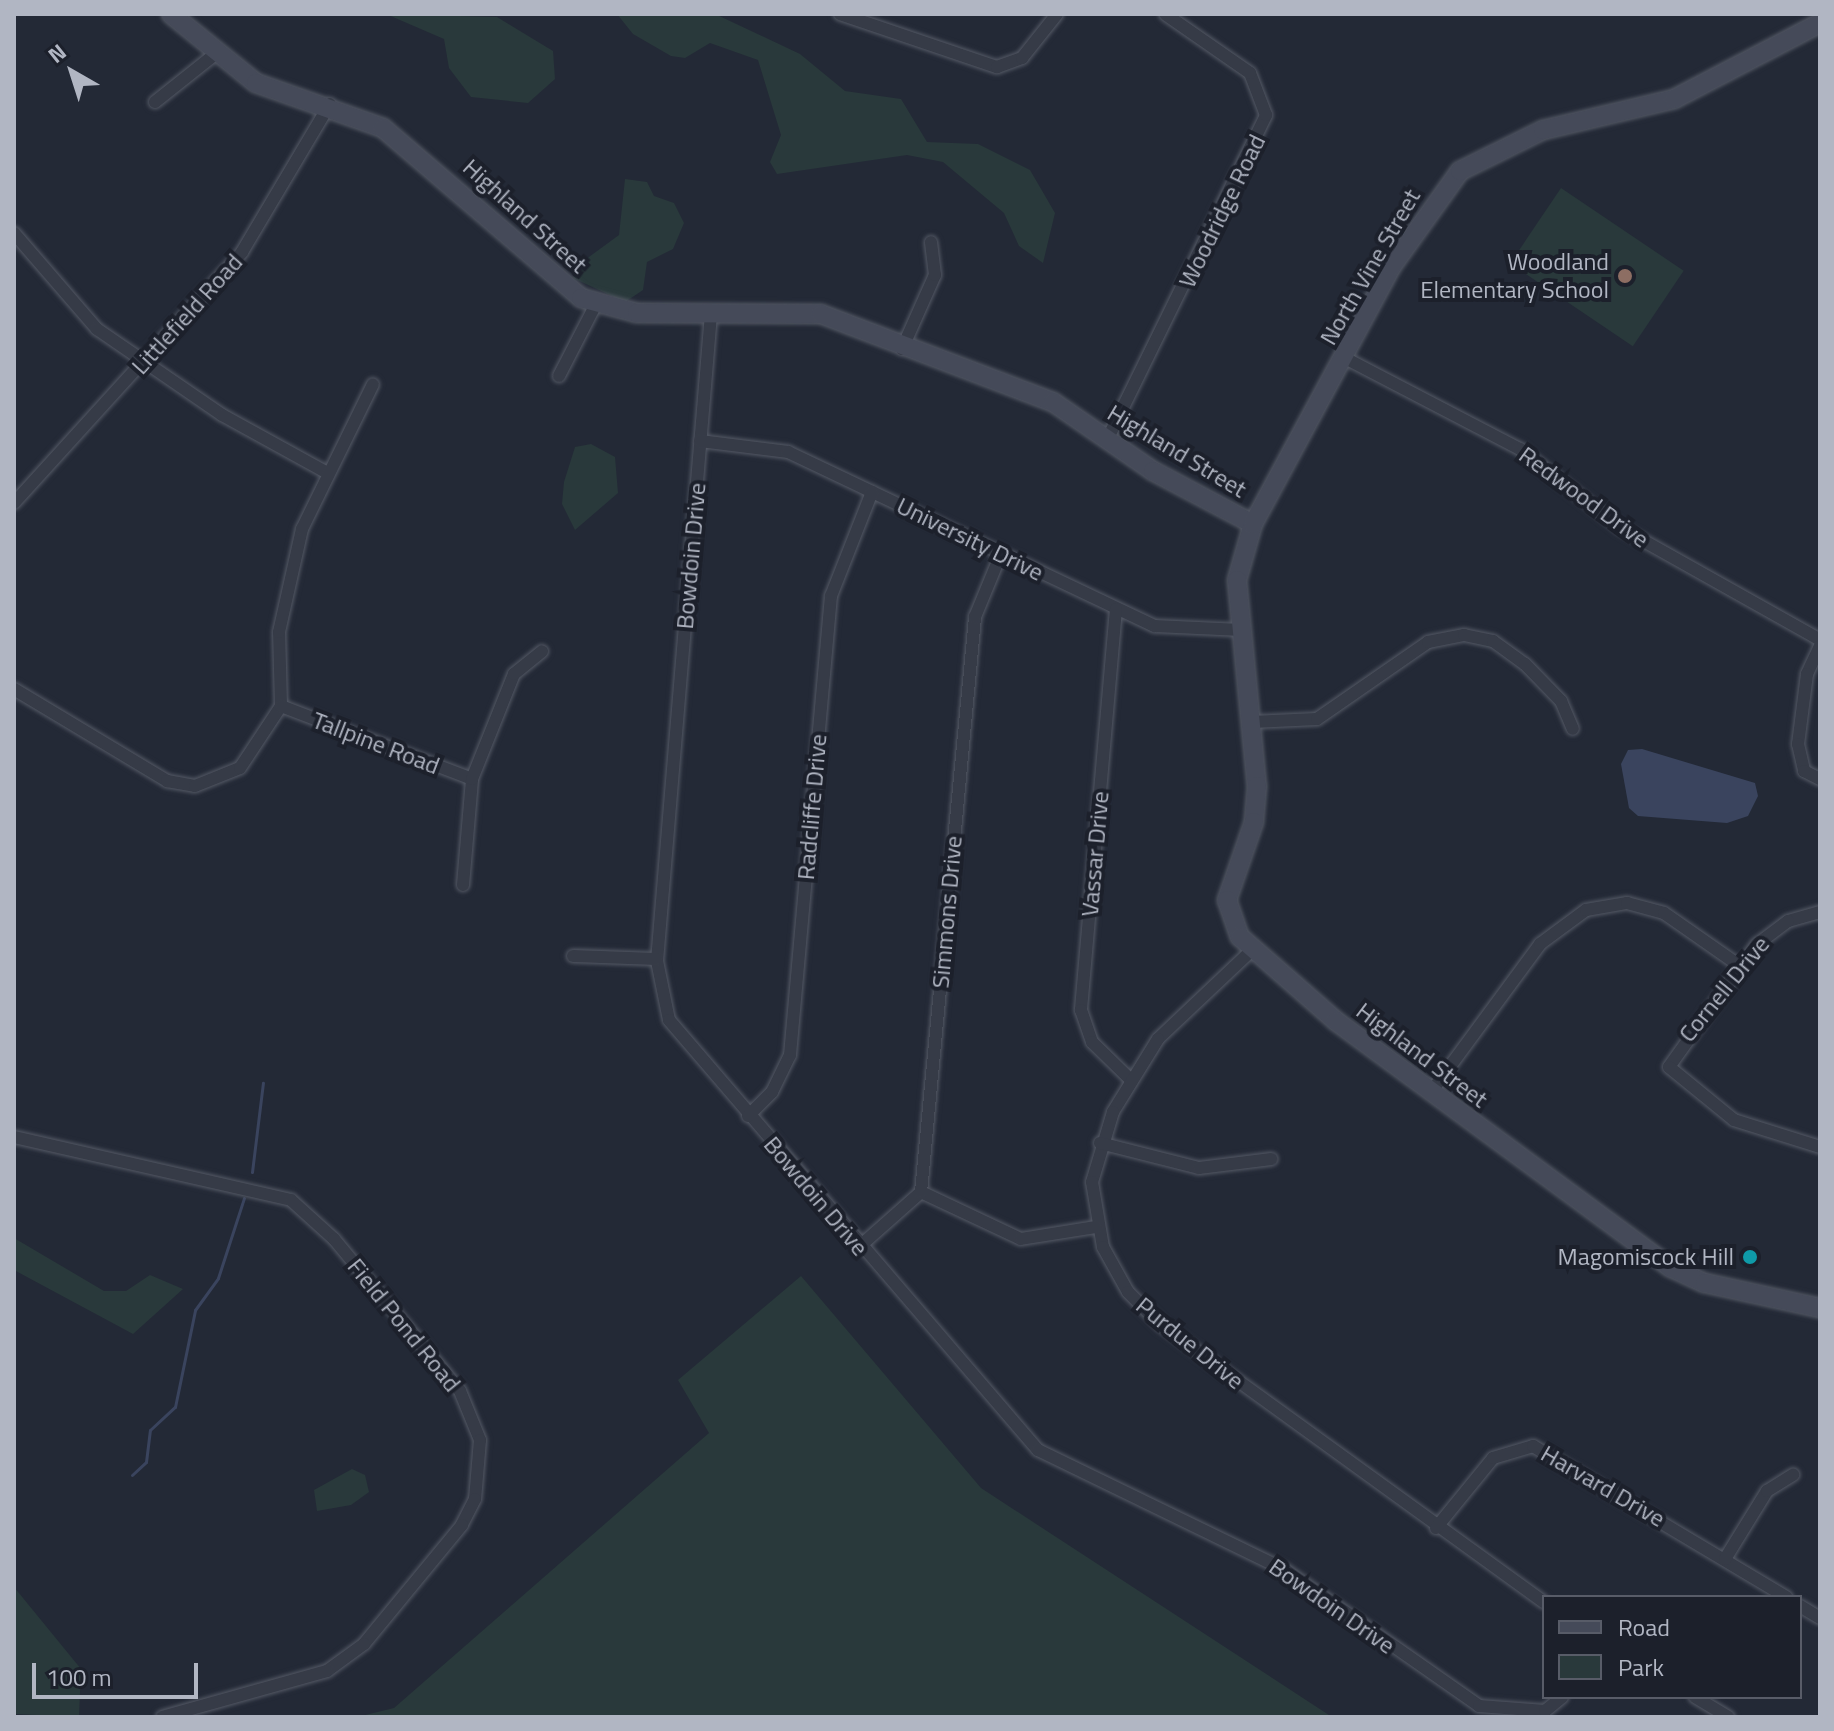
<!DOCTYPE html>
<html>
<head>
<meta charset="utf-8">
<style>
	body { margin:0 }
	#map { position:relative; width:1834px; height:1731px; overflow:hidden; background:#232936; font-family:"Titillium Web",sans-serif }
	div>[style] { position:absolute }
	.green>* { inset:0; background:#29393b; transform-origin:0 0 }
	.water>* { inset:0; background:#3a445e }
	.stream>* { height:3px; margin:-1.5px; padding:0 1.5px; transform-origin:1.5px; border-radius:1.5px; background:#3a445e }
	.roads { filter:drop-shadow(0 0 2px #545965) drop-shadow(0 0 2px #545965) }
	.street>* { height:12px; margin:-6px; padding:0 6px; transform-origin:6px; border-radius:6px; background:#363b47 }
	.secondary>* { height:18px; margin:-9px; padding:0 9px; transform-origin:9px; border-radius:9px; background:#454a59 }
	.dots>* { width:22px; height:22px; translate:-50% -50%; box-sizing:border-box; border:4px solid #1c202b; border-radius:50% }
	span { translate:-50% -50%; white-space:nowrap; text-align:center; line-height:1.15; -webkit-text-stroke:8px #1c202b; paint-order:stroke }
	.street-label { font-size:24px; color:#b1b6c3 }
	.poi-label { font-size:24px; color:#b1b6c3 }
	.right { translate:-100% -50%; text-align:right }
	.frame { position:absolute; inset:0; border:16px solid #b1b6c3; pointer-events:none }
	.legend { position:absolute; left:1542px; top:1595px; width:260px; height:104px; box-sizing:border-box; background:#1c202b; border:2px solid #585c68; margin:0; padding:10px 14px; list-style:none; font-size:24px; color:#b1b6c3 }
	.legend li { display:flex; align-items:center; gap:16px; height:40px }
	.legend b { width:40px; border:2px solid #585c68 }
	.north { position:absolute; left:32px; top:32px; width:80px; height:80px; -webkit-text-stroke:6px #1c202b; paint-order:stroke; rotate:321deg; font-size:22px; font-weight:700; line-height:32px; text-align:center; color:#b1b6c3 }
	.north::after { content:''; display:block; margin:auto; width:28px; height:36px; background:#b1b6c3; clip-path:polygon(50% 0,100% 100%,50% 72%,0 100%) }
	.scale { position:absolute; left:32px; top:1663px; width:166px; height:36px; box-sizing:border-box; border:4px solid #b1b6c3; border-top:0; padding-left:10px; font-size:24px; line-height:28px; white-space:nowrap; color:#b1b6c3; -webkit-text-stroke:6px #1c202b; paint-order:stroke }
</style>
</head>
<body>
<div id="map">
	<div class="green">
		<div style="clip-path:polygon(386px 14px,497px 17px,553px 51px,555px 79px,528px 103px,471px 97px,449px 68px,444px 39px)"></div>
		<div style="clip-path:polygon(617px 14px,715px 14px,800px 54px,845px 91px,901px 99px,927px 142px,978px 144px,1030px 170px,1055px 213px,1043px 263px,1019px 246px,1004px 213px,943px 162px,907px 155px,777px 174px,770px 162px,781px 135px,758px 60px,710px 43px,685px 58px,671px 56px,633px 34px)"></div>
		<div style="clip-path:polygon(625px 179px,647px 182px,654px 196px,674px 203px,684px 223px,673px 249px,647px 262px,643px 290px,625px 302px,573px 278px,578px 265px,619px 235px)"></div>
		<div style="left:1561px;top:188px;width:148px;height:91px;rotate:34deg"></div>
		<div style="clip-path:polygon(591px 444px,615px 457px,618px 493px,575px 530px,562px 504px,564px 482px,575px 447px)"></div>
		<div style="clip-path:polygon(14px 1238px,104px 1291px,126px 1291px,150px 1275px,183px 1289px,133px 1334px,14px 1270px)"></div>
		<div style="clip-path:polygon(801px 1276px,981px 1488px,1332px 1717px,357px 1717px,394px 1708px,709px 1433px,678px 1380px)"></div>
		<div style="clip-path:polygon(352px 1469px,365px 1475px,369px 1492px,351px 1505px,317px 1511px,314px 1490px)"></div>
		<div style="clip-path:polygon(14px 1587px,81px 1669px,79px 1717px,14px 1714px)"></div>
	</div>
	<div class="water">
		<div style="clip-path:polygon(1642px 749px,1755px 783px,1758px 796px,1748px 816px,1727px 823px,1638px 816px,1629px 808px,1621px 764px,1628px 750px)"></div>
	</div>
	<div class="stream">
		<div style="left:252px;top:1172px;width:90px;rotate:-83deg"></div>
		<div style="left:132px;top:1475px;width:19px;rotate:-43deg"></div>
		<div style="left:146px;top:1462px;width:32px;rotate:-83deg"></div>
		<div style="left:150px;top:1430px;width:34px;rotate:-43deg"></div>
		<div style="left:175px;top:1407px;width:99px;rotate:-78.3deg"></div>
		<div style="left:195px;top:1310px;width:39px;rotate:-54deg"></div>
		<div style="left:218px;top:1278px;width:84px;rotate:-72deg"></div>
	</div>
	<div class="roads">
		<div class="street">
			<div style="left:840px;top:14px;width:166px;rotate:18.7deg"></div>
			<div style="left:997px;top:67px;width:27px;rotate:-20deg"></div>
			<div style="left:1022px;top:58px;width:56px;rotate:-51.5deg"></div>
			<div style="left:155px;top:102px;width:75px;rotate:-38.5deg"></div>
			<div style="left:14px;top:233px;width:127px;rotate:49.2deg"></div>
			<div style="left:97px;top:329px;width:152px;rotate:34.5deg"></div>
			<div style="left:222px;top:415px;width:116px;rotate:28.8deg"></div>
			<div style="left:711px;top:314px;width:649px;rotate:94.77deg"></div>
			<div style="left:657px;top:961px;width:60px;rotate:78.5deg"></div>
			<div style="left:669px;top:1020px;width:567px;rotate:49.37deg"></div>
			<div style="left:1038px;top:1450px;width:275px;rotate:25.9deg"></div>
			<div style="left:1285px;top:1570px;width:237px;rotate:35deg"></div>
			<div style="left:1479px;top:1706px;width:66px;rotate:4.3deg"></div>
			<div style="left:1545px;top:1711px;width:22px;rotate:-39deg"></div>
			<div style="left:902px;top:349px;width:81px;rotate:-66deg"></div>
			<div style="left:935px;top:275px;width:33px;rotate:-97deg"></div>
			<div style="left:1345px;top:358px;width:197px;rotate:27.5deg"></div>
			<div style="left:1520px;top:449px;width:126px;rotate:38.2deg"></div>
			<div style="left:1619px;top:527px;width:231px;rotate:29.3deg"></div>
			<div style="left:559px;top:376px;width:81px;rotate:-62.8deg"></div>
			<div style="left:1107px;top:440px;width:362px;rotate:-63.9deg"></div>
			<div style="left:1266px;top:115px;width:45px;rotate:-110.9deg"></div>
			<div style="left:1250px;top:73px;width:103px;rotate:-145.2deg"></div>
			<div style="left:700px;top:441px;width:89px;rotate:7.1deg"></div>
			<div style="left:788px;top:452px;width:406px;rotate:25.4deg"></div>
			<div style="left:1155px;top:626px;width:86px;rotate:2.7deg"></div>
			<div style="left:14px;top:503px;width:339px;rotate:-47.7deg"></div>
			<div style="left:242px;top:252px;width:172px;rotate:-59.3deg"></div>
			<div style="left:1116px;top:609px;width:403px;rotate:95deg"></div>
			<div style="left:1081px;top:1010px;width:34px;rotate:71deg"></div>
			<div style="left:1092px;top:1042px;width:54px;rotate:44.3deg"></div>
			<div style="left:1820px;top:646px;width:31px;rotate:115deg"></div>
			<div style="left:1807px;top:674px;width:71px;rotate:97.3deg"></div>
			<div style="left:1798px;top:744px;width:28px;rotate:77deg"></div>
			<div style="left:1804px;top:771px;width:18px;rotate:27deg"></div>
			<div style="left:14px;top:689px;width:179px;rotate:31deg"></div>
			<div style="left:167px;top:781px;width:28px;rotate:10deg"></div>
			<div style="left:195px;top:786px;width:48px;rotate:-21.8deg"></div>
			<div style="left:240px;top:768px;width:74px;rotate:-56.5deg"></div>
			<div style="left:281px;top:706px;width:74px;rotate:-91.5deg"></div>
			<div style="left:279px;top:632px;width:106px;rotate:-77.4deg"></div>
			<div style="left:302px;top:529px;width:161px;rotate:-63.9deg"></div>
			<div style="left:281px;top:706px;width:204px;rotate:20.9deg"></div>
			<div style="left:1252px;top:722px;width:65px;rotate:-2.6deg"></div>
			<div style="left:1317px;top:719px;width:135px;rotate:-34.7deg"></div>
			<div style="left:1428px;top:642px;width:37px;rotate:-11deg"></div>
			<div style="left:1464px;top:635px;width:30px;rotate:12deg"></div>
			<div style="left:1493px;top:641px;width:39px;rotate:36deg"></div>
			<div style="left:1525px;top:664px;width:52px;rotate:45.8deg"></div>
			<div style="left:1561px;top:701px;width:30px;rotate:67deg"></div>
			<div style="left:463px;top:885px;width:106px;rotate:-85.1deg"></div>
			<div style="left:472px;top:779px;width:113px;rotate:-68.2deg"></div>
			<div style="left:514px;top:674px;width:36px;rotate:-39deg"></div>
			<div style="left:1820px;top:912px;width:33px;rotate:164deg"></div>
			<div style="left:1788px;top:921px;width:39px;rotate:143deg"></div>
			<div style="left:1757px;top:944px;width:151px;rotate:125.6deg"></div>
			<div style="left:1669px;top:1067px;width:84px;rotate:39.2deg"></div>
			<div style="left:1734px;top:1120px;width:90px;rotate:17.4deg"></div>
			<div style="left:1252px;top:950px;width:129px;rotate:136.6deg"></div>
			<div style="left:1158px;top:1039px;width:86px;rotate:121.7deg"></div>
			<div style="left:1113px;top:1112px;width:73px;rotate:106.7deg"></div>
			<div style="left:1092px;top:1182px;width:66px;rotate:80.4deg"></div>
			<div style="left:1103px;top:1247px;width:51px;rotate:60.9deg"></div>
			<div style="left:1128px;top:1292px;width:47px;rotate:45deg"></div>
			<div style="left:1161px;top:1325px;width:473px;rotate:35.9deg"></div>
			<div style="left:573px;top:956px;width:84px;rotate:2deg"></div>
			<div style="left:1431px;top:1092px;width:184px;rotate:-53.6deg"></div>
			<div style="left:1540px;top:944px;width:57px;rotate:-36.5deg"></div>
			<div style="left:1586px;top:910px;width:42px;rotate:-9.7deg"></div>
			<div style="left:1627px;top:903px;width:38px;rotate:15deg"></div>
			<div style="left:1664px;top:913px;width:93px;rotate:34.9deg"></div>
			<div style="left:748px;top:1116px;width:34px;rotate:-45deg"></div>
			<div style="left:772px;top:1092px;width:41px;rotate:-64.1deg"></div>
			<div style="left:790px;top:1055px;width:461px;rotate:-84.9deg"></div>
			<div style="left:831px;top:596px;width:112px;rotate:-68.5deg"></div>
			<div style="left:14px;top:1137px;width:284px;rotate:12.8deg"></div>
			<div style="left:291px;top:1200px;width:58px;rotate:42.2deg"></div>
			<div style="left:334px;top:1239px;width:197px;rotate:50.3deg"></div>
			<div style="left:460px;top:1391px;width:53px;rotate:67.8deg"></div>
			<div style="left:480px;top:1440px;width:59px;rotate:94.8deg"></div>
			<div style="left:475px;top:1499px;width:29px;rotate:117deg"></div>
			<div style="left:462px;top:1525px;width:154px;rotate:129.5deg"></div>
			<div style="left:364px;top:1644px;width:46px;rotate:143.9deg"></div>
			<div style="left:327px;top:1671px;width:171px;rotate:164.4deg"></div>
			<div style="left:1100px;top:1143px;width:102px;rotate:14.2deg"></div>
			<div style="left:1199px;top:1168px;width:73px;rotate:-7.1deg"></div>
			<div style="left:921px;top:1192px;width:110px;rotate:25.2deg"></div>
			<div style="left:1021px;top:1239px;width:76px;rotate:-9.1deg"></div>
			<div style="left:859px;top:1247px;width:83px;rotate:-41.6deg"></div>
			<div style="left:921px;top:1192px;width:578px;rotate:-84.63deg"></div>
			<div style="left:975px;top:617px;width:68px;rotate:-67.6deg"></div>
			<div style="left:1436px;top:1528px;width:90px;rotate:-50.8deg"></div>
			<div style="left:1493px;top:1458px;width:42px;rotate:-16.7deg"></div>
			<div style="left:1533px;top:1446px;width:295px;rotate:30.8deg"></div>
			<div style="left:1725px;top:1559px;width:80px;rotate:-58.3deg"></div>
			<div style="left:1767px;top:1491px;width:31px;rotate:-32deg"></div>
			<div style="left:1800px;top:1606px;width:23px;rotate:31deg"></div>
			<div style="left:1695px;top:1697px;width:39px;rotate:31deg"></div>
		</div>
		<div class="secondary">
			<div style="left:171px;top:14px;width:109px;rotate:39.1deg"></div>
			<div style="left:256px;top:83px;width:135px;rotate:19.5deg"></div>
			<div style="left:383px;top:128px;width:261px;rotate:40.6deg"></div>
			<div style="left:581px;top:298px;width:58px;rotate:15deg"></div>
			<div style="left:637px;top:313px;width:184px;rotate:0.3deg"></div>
			<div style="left:821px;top:314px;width:248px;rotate:20.8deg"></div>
			<div style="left:1053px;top:402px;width:121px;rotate:34.6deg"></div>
			<div style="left:1153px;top:471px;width:113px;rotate:27.9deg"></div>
			<div style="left:1253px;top:524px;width:58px;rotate:105.9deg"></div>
			<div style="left:1237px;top:580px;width:207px;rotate:84.5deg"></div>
			<div style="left:1257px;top:786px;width:36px;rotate:95deg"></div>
			<div style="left:1254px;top:822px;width:83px;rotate:109.1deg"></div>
			<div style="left:1227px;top:900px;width:39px;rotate:71deg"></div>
			<div style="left:1240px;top:937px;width:128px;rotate:41.2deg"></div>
			<div style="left:1336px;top:1021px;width:415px;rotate:36.4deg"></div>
			<div style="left:1670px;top:1267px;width:38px;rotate:25deg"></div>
			<div style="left:1705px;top:1283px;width:118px;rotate:12.3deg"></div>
			<div style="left:1253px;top:524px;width:293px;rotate:-61.7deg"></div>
			<div style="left:1392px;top:266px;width:117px;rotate:-54.4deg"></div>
			<div style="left:1460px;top:171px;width:93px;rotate:-26.3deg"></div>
			<div style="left:1543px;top:130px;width:135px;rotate:-13.3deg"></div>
			<div style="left:1674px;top:99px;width:165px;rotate:-27.5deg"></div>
		</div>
	</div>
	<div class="dots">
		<div style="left:1625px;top:276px;background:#8d6e63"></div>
		<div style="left:1750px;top:1257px;background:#0f9aa8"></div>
	</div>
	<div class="street-label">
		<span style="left:1222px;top:211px;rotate:-64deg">Woodridge Road</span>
		<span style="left:525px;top:216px;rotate:42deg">Highland Street</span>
		<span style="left:1370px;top:267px;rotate:-60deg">North Vine Street</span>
		<span style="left:187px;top:314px;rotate:-48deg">Littlefield Road</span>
		<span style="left:1177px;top:451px;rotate:31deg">Highland Street</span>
		<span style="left:1584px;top:497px;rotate:36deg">Redwood Drive</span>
		<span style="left:970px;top:539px;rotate:26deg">University Drive</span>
		<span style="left:691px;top:556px;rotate:-85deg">Bowdoin Drive</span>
		<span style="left:376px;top:743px;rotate:21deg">Tallpine Road</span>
		<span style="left:812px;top:807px;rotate:-85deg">Radcliffe Drive</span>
		<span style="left:1095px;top:854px;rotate:-85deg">Vassar Drive</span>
		<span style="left:947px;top:912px;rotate:-85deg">Simmons Drive</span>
		<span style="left:1724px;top:989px;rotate:-51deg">Cornell Drive</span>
		<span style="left:1422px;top:1055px;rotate:37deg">Highland Street</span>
		<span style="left:816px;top:1196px;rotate:50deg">Bowdoin Drive</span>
		<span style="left:404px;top:1325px;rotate:51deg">Field Pond Road</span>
		<span style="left:1190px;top:1343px;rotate:39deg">Purdue Drive</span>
		<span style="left:1603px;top:1486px;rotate:30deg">Harvard Drive</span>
		<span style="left:1332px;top:1606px;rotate:35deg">Bowdoin Drive</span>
	</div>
	<div class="poi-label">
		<span class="right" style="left:1609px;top:276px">Woodland<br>Elementary School</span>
		<span class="right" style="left:1734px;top:1257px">Magomiscock Hill</span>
	</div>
	<div class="frame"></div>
	<ul class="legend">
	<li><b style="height:10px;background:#454a59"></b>Road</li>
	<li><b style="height:22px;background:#29393b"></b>Park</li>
	</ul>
	<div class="north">N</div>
	<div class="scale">100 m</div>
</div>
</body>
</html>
